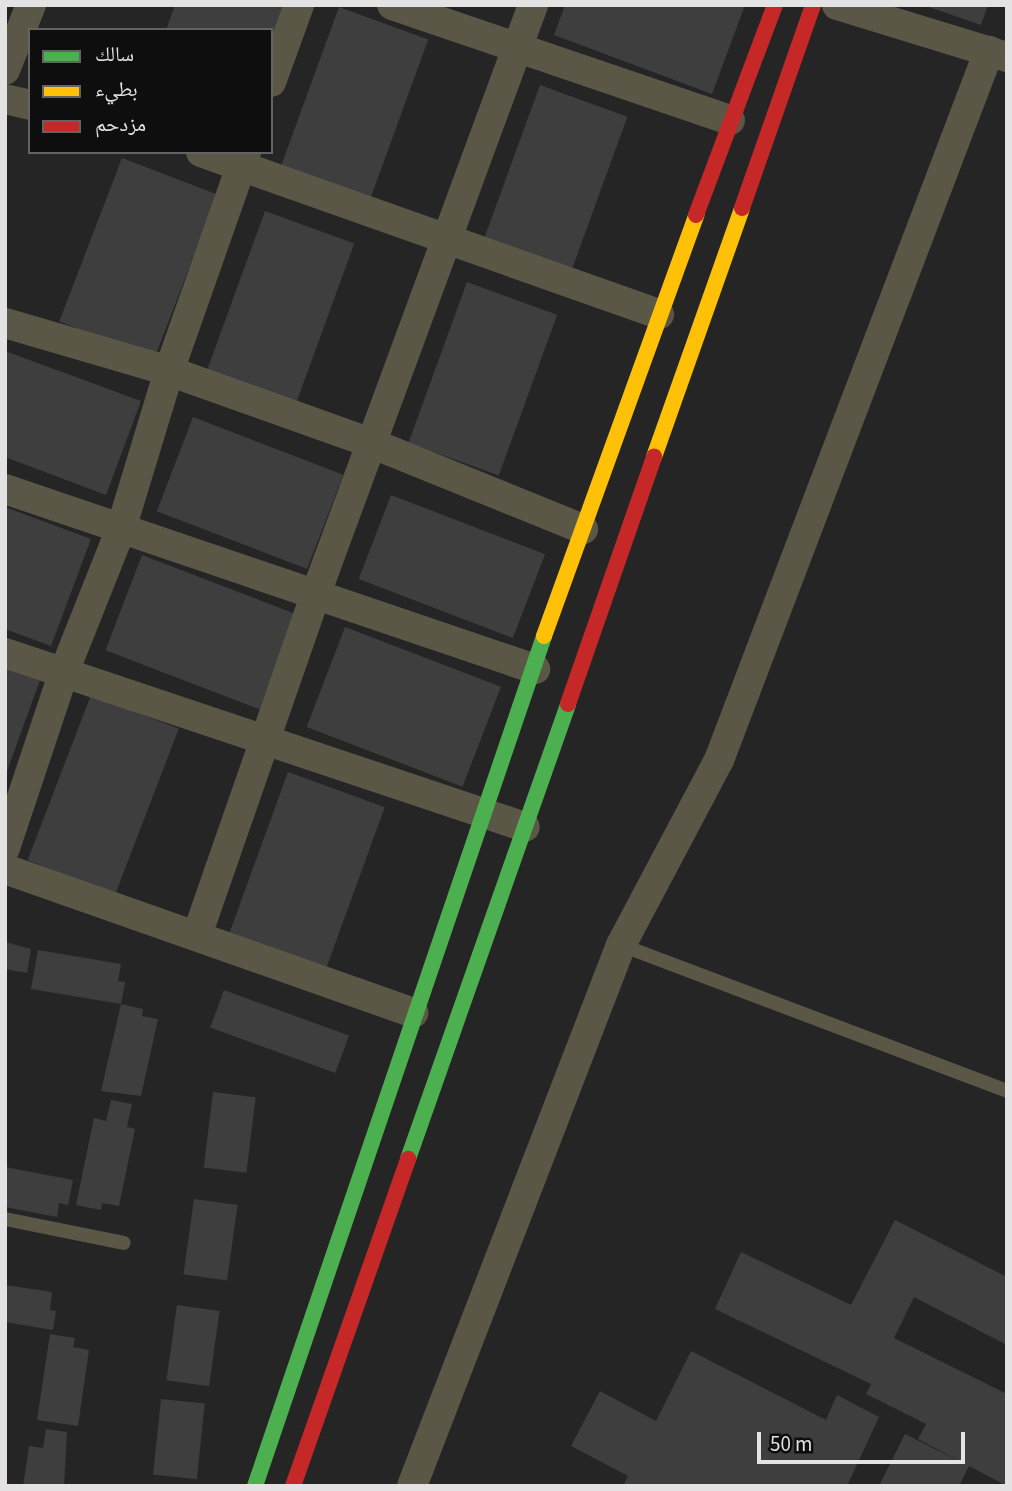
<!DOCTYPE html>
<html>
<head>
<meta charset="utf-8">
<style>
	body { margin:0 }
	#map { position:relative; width:1012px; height:1491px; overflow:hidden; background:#262526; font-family:"Source Sans 3","Noto Naskh Arabic",sans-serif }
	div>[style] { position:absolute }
	.building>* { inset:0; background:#3f3e3f; transform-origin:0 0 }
	.lane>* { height:14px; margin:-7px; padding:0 7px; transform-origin:7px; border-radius:7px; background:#5b5746 }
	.street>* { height:30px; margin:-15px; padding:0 15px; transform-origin:15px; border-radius:15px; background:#5b5746 }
	.fast>* { height:16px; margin:-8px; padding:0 8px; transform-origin:8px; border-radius:8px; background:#4caf50 }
	.slow>* { height:16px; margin:-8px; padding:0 8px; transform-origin:8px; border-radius:8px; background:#ffc107 }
	.jam>* { height:16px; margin:-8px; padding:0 8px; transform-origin:8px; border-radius:8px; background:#c62828 }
	span { translate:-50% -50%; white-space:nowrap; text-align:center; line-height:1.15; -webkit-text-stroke:6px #0f0e0f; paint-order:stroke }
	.frame { position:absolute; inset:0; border:7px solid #e4e2e3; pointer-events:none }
	.legend { position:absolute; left:28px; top:28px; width:245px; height:126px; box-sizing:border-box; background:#0f0e0f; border:2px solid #646364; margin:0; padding:9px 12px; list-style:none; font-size:21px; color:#e4e2e3 }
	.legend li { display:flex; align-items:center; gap:14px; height:35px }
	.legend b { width:35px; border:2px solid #646364 }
	.scale { position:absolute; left:757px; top:1432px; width:208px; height:32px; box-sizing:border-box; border:4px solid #e4e2e3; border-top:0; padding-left:9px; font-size:21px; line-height:24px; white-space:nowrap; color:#e4e2e3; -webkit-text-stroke:5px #0f0e0f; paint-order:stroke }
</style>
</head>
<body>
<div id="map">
	<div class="building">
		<div style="clip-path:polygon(175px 5px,286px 5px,272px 45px,271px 30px,166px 30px)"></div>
		<div style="clip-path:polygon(565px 5px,745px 5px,712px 94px,554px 35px)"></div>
		<div style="clip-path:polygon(923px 5px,988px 5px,981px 25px)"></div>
		<div style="left:339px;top:7px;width:95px;height:171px;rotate:20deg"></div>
		<div style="left:540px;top:85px;width:93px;height:166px;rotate:20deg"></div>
		<div style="left:122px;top:158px;width:102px;height:175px;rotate:21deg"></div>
		<div style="left:265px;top:211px;width:95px;height:171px;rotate:20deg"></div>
		<div style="left:467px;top:282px;width:96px;height:171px;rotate:20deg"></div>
		<div style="clip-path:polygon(5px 351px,141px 401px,106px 495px,5px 457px)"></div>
		<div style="left:193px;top:417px;width:161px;height:101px;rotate:21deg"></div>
		<div style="left:391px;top:495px;width:165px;height:90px;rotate:21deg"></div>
		<div style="clip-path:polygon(5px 507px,91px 539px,51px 646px,5px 629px)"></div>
		<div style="left:142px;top:555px;width:165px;height:102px;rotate:21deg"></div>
		<div style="left:345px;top:627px;width:167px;height:107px;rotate:21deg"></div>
		<div style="clip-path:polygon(5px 668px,40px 680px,6px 774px,5px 774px)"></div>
		<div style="left:91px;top:695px;width:94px;height:177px;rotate:21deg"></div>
		<div style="left:288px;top:772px;width:103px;height:171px;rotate:20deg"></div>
		<div style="clip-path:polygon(5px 942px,31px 949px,27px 973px,5px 969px)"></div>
		<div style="clip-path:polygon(38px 950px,121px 964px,118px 981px,125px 982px,121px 1004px,31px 989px)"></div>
		<div style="left:224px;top:990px;width:133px;height:40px;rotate:20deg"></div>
		<div style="clip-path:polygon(121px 1004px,143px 1009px,142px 1016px,158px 1019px,141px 1096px,101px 1091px)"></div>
		<div style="left:213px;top:1092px;width:43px;height:76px;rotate:7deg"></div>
		<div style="clip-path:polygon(111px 1100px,132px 1104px,127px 1127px,135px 1129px,119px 1206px,102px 1203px,101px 1210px,76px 1205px,94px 1118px,106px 1121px)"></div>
		<div style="clip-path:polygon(5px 1167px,73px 1180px,68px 1205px,59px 1203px,57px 1217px,5px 1207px)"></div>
		<div style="left:194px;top:1199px;width:44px;height:76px;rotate:8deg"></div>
		<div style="clip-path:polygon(895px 1220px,1007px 1277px,1007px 1345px,914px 1297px,894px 1338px,1007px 1394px,1007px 1486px,969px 1466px,959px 1486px,879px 1486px,905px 1434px,967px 1465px,918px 1439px,926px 1424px,866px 1394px,871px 1384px,715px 1309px,741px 1252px,851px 1305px)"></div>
		<div style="clip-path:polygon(5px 1285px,52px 1292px,50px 1310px,56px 1311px,53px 1330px,5px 1322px)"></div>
		<div style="left:177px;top:1305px;width:43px;height:76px;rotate:8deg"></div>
		<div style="clip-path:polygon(50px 1334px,75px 1338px,73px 1347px,89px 1350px,78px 1426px,37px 1420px)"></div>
		<div style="clip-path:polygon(691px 1351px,826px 1420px,837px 1395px,879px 1417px,847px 1486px,623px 1486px,628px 1476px,571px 1446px,600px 1391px,656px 1421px)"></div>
		<div style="left:161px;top:1399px;width:44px;height:76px;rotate:6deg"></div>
		<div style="clip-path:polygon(46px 1429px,67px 1432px,64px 1486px,23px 1486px,29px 1446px,43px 1448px)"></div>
	</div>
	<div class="lane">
		<div style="left:621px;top:945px;width:413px;rotate:20.7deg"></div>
		<div style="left:5px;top:1219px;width:121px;rotate:11.4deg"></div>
	</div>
	<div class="street">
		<div style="left:392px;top:5px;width:357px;rotate:18.8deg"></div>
		<div style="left:837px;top:5px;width:178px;rotate:17deg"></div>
		<div style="left:5px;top:70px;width:70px;rotate:-68.2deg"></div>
		<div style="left:271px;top:82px;width:82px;rotate:-70deg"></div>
		<div style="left:5px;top:99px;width:26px;rotate:13deg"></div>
		<div style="left:201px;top:152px;width:486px;rotate:19.5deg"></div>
		<div style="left:5px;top:323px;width:171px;rotate:16.3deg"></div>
		<div style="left:169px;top:371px;width:214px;rotate:19.6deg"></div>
		<div style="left:371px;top:443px;width:229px;rotate:22.1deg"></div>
		<div style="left:5px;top:489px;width:560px;rotate:18.76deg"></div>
		<div style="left:5px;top:653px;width:548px;rotate:18.5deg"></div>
		<div style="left:5px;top:848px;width:186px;rotate:-71.5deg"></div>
		<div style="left:64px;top:672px;width:154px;rotate:-68.3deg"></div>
		<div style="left:121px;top:529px;width:165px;rotate:-73.1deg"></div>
		<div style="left:169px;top:371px;width:232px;rotate:-70.6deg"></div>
		<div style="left:5px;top:869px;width:433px;rotate:19.4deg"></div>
		<div style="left:197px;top:935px;width:359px;rotate:-70.8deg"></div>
		<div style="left:315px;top:596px;width:630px;rotate:-69.75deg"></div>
		<div style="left:412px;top:1486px;width:580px;rotate:-68.88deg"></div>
		<div style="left:621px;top:945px;width:209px;rotate:-62.1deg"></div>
		<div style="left:719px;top:760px;width:759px;rotate:-69.15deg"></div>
	</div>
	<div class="fast">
		<div style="left:408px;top:1159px;width:482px;rotate:-70.6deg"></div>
		<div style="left:255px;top:1486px;width:898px;rotate:-71.22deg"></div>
	</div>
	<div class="slow">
		<div style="left:654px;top:457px;width:264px;rotate:-70.5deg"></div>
		<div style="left:544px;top:636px;width:448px;rotate:-70.1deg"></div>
	</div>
	<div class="jam">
		<div style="left:742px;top:208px;width:215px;rotate:-70.7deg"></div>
		<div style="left:696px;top:215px;width:224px;rotate:-69.4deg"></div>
		<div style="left:568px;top:704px;width:262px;rotate:-70.8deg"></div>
		<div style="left:293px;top:1486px;width:347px;rotate:-70.6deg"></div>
	</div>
	<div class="frame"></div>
	<ul class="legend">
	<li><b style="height:9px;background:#4caf50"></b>سالك</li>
	<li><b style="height:9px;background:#ffc107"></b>بطيء</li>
	<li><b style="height:9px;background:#c62828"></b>مزدحم</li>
	</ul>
	<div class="scale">50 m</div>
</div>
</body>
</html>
